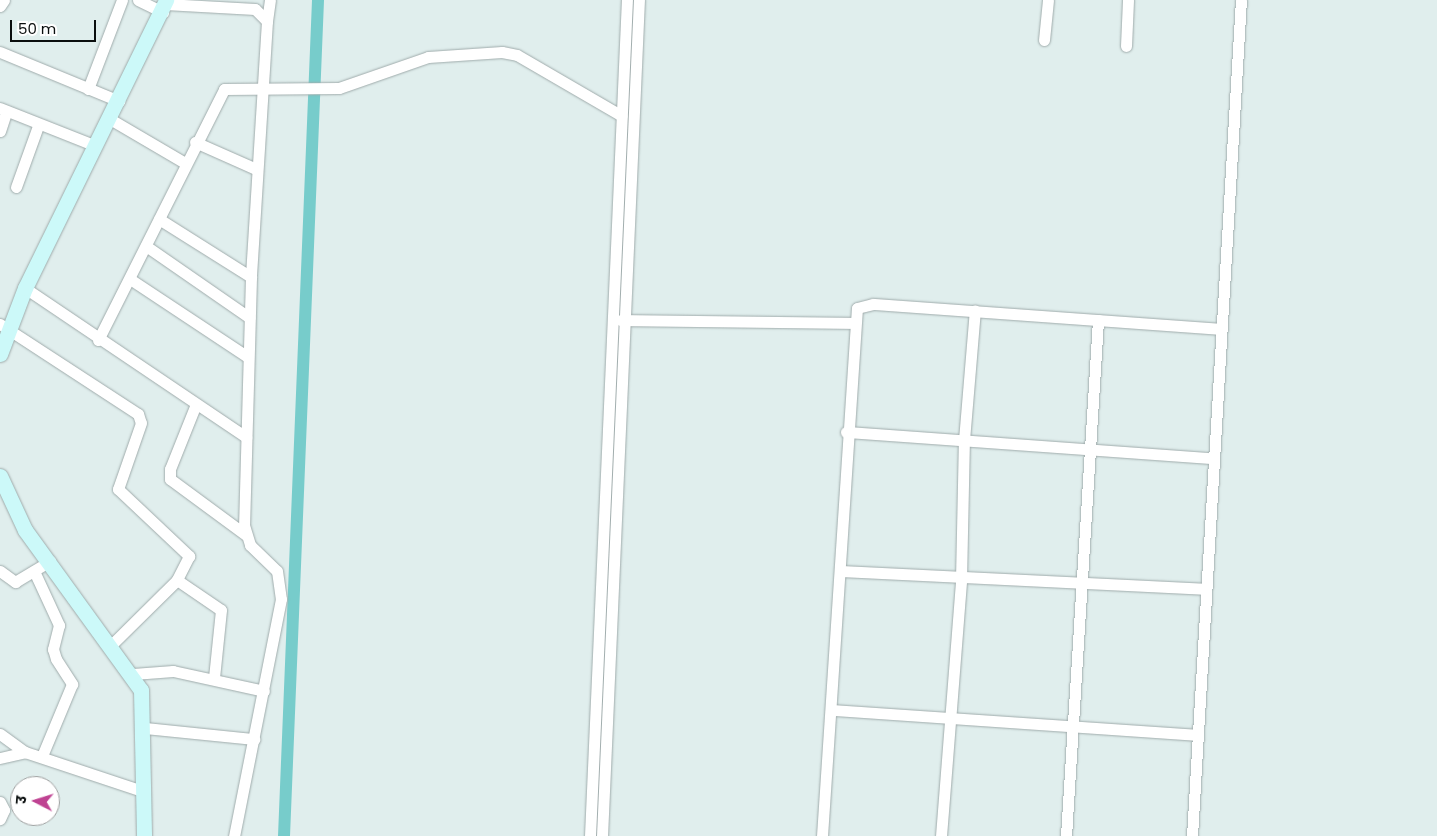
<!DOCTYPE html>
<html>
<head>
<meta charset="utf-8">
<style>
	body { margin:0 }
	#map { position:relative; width:1437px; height:836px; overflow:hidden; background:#e0eeed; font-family:Poppins,"Noto Sans Devanagari",sans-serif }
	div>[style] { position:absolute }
	.canal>* { height:12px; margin:-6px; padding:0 6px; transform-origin:6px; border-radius:6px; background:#77cccb }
	.roads { filter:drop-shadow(0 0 1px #9fabab) drop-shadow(0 0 1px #9fabab) }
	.street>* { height:11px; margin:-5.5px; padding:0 5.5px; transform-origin:5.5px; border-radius:5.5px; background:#fff }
	.secondary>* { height:15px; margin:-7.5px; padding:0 7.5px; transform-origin:7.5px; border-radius:7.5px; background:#ccf9f9 }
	span { translate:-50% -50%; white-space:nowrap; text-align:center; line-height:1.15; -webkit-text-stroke:4.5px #fff; paint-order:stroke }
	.north { position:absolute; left:10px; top:776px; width:50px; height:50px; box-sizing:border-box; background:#fff; border:1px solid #9d9f9f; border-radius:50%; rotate:275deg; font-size:14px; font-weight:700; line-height:20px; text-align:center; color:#0a0e0e }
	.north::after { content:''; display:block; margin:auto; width:18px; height:22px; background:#bf4292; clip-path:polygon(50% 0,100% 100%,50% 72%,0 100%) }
	.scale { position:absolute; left:10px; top:20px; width:86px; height:22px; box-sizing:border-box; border:2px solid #0a0e0e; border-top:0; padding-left:6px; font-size:15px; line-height:18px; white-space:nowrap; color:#0a0e0e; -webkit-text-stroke:4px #fff; paint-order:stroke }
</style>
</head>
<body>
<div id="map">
	<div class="canal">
		<div style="left:284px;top:836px;width:837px;rotate:-87.67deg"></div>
	</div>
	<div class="roads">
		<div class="street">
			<div style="left:138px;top:0;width:28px;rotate:26deg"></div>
			<div style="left:165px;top:4px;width:90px;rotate:3.2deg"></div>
			<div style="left:255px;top:9px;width:17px;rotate:45deg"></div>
			<div style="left:267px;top:21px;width:256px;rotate:93.6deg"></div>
			<div style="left:251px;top:277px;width:248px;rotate:91.6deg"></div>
			<div style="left:244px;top:525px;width:21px;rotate:73deg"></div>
			<div style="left:250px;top:545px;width:37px;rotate:44deg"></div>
			<div style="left:277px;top:571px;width:28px;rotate:82deg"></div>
			<div style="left:281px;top:599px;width:242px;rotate:101.2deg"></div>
			<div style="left:0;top:6px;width:7px;rotate:-56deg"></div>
			<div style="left:267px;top:21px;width:21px;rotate:-82deg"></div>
			<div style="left:1044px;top:40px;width:40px;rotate:-84.3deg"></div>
			<div style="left:1126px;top:46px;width:46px;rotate:-87.5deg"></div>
			<div style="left:0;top:52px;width:129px;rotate:22.4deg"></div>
			<div style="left:88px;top:89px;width:95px;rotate:-69.1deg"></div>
			<div style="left:0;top:108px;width:103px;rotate:21.6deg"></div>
			<div style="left:110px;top:119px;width:87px;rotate:30.4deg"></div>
			<div style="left:0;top:131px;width:20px;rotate:-72deg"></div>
			<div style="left:195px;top:142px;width:67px;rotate:23.9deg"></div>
			<div style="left:16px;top:187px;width:65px;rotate:-70.2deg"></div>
			<div style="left:159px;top:219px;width:109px;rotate:32.2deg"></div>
			<div style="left:146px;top:246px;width:126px;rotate:34.7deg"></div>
			<div style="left:130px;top:279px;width:141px;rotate:33.5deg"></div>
			<div style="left:25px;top:288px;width:267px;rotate:34deg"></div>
			<div style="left:621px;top:320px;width:233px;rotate:0.7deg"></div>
			<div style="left:0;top:324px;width:165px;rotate:33.1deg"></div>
			<div style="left:138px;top:414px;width:9px;rotate:72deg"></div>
			<div style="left:141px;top:423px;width:70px;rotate:109.2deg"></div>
			<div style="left:118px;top:489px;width:98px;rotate:43.3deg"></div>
			<div style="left:189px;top:556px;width:27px;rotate:117deg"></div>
			<div style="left:177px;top:580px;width:93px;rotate:135.4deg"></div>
			<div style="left:98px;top:340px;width:281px;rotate:-63.3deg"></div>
			<div style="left:224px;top:89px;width:115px;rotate:-0.5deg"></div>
			<div style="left:339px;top:88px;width:94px;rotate:-19.2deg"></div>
			<div style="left:428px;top:57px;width:74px;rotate:-3.9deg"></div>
			<div style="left:502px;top:52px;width:15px;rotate:11deg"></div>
			<div style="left:517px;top:55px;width:121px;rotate:30.2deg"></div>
			<div style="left:196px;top:404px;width:70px;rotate:111.8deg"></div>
			<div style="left:170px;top:469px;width:10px;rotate:90deg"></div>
			<div style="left:170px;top:479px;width:94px;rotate:36.4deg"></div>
			<div style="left:846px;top:432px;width:367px;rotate:4.1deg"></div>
			<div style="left:0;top:571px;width:19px;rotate:36deg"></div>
			<div style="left:15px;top:582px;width:41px;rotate:-31deg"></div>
			<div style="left:34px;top:571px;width:60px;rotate:65.2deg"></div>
			<div style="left:59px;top:625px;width:25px;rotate:104deg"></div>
			<div style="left:53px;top:649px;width:10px;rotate:73deg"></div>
			<div style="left:56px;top:659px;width:30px;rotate:57deg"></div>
			<div style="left:72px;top:684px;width:78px;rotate:112.6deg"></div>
			<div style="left:841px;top:571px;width:363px;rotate:2.8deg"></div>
			<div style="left:177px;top:580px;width:53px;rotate:34.3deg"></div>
			<div style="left:221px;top:610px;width:68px;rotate:95.9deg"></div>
			<div style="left:133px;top:674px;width:40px;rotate:-4.3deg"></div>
			<div style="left:173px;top:671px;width:93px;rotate:12.4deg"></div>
			<div style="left:833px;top:710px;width:365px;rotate:3.9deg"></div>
			<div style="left:145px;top:728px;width:110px;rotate:5.8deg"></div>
			<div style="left:0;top:734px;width:31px;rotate:36deg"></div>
			<div style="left:25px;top:752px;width:126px;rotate:18.4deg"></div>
			<div style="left:0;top:758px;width:26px;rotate:-13deg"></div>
			<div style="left:0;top:802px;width:9px;rotate:63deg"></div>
			<div style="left:4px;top:810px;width:10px;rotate:114deg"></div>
			<div style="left:590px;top:836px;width:837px;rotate:-87.47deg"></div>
			<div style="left:602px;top:836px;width:837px;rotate:-87.47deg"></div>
			<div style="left:822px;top:836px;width:529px;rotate:-86.21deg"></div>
			<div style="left:857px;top:308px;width:16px;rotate:-14deg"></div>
			<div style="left:873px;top:304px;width:348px;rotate:4.1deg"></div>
			<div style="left:941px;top:836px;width:257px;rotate:-85.5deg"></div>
			<div style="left:961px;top:580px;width:140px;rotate:-88.8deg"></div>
			<div style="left:964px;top:440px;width:130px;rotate:-85.2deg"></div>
			<div style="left:1066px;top:836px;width:517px;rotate:-86.45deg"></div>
			<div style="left:1192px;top:836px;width:837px;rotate:-86.65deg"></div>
		</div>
		<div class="secondary">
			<div style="left:0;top:354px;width:71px;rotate:-69.3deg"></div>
			<div style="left:25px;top:288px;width:321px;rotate:-63.9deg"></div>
			<div style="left:0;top:476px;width:60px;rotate:65.2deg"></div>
			<div style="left:25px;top:530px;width:198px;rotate:54.1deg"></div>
			<div style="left:141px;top:690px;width:146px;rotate:88.8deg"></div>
		</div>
	</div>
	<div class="north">उ</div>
	<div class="scale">50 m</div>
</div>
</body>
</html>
